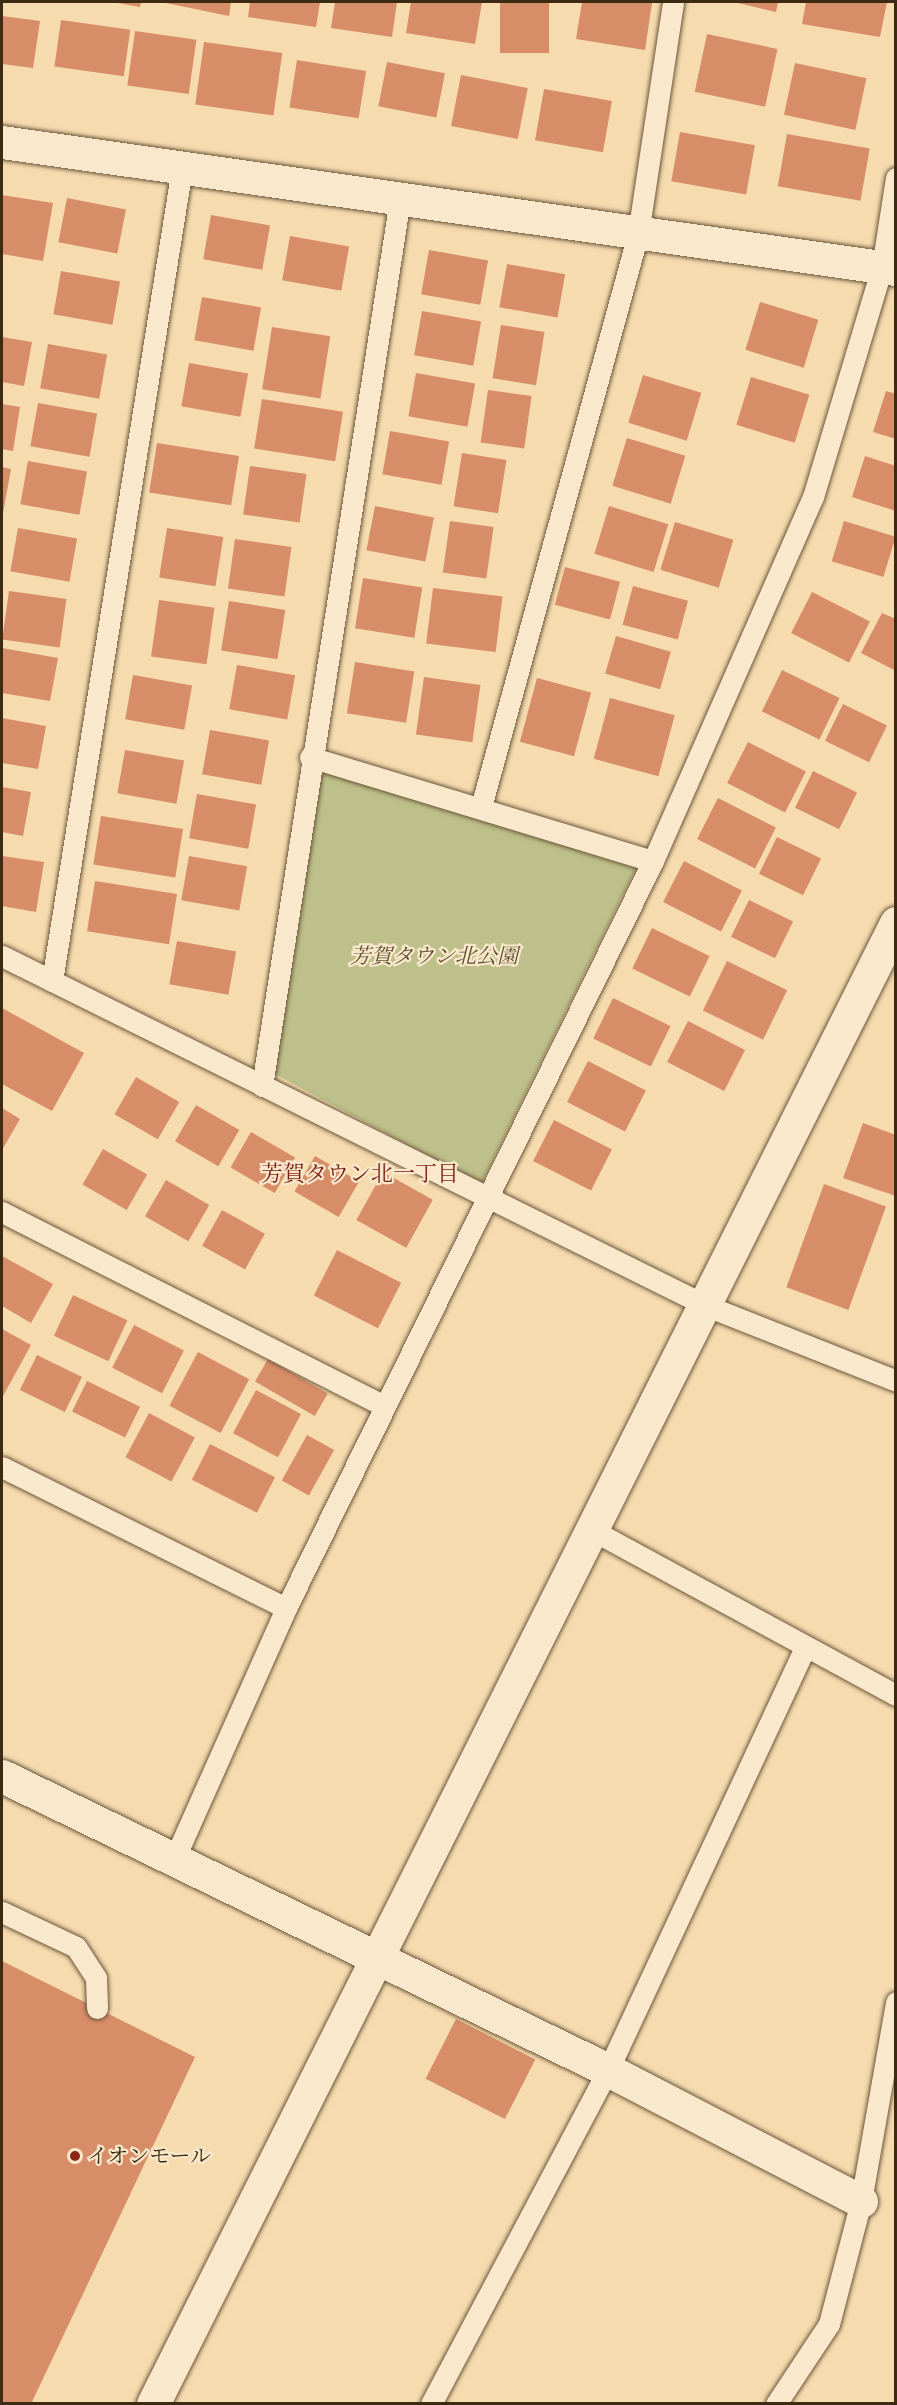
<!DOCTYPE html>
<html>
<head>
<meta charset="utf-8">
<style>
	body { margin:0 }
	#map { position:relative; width:897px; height:2405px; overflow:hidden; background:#f6dbaf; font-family:"EB Garamond","Noto Serif JP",serif }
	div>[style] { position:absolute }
	.green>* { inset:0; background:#bdc08a }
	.building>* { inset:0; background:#d88d69; transform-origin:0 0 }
	.roads { filter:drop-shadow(0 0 2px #6b563a) drop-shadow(0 0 2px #6b563a) }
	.lane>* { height:21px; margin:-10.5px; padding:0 10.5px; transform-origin:10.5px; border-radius:10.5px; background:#f9e8cb }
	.street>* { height:33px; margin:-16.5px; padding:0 16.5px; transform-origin:16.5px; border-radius:16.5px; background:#f9e8cb }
	.dots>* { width:16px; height:16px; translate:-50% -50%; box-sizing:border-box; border:3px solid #f9e8cb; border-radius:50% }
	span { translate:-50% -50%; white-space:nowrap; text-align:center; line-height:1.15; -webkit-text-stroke:4.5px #f9e8cb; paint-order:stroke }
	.park-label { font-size:21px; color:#5d5031; font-style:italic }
	.poi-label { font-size:21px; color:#3d2a13 }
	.left { translate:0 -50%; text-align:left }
	.neighbourhood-label { font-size:22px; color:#7a1f14 }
	.frame { position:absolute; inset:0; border:3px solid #3d2a13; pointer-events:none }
</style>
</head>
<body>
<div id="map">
	<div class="green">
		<div style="clip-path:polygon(317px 768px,636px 868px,481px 1184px,273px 1073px)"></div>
	</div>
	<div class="building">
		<div style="clip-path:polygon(112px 2px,141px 2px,140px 7px)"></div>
		<div style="clip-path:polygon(161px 2px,231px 2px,229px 16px)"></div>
		<div style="clip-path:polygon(250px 2px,320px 2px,316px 27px,248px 17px)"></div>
		<div style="clip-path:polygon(335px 2px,397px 2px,392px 37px,331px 28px)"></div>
		<div style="clip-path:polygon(411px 2px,482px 2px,475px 44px,406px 33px)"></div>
		<div style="left:500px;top:2px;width:49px;height:51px"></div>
		<div style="clip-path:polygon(582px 2px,652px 3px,645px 50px,576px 39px)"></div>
		<div style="clip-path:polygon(734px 2px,778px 2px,776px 12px)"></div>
		<div style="clip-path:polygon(806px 2px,887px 2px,880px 37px,802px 24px)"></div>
		<div style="clip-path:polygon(2px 16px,40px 21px,33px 68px,2px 64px)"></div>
		<div style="left:61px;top:20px;width:70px;height:47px;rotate:8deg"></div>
		<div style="left:135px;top:31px;width:62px;height:55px;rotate:8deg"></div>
		<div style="left:707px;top:34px;width:72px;height:59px;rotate:12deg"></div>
		<div style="left:204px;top:42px;width:79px;height:63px;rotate:8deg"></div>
		<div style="left:297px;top:60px;width:70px;height:48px;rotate:9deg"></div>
		<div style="left:387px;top:62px;width:59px;height:45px;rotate:11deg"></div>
		<div style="left:795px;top:63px;width:73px;height:53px;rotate:12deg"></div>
		<div style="left:461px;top:75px;width:68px;height:52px;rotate:11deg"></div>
		<div style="left:544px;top:89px;width:69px;height:52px;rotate:10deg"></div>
		<div style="left:680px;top:132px;width:76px;height:50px;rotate:10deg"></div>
		<div style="left:787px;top:134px;width:84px;height:53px;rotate:10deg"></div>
		<div style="clip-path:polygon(2px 195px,53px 203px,43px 261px,2px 254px)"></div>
		<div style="left:67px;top:198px;width:60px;height:45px;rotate:11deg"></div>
		<div style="left:211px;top:215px;width:60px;height:45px;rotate:10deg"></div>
		<div style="left:290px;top:236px;width:60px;height:45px;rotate:10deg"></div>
		<div style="left:429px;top:250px;width:60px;height:45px;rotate:10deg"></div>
		<div style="left:507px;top:264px;width:59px;height:44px;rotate:10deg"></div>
		<div style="left:61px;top:271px;width:60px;height:44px;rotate:10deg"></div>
		<div style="left:202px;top:297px;width:60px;height:44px;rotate:10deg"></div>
		<div style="left:760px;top:302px;width:61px;height:50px;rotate:17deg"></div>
		<div style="left:422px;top:311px;width:60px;height:45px;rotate:10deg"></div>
		<div style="left:501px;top:325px;width:44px;height:54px;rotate:9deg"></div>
		<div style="left:272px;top:327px;width:59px;height:63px;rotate:9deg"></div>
		<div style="clip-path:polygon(2px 337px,32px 342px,24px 386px,2px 382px)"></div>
		<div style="left:48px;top:344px;width:60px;height:45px;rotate:10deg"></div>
		<div style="left:189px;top:363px;width:60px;height:44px;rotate:10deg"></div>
		<div style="left:416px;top:373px;width:60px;height:44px;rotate:10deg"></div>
		<div style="left:643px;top:375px;width:61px;height:50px;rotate:17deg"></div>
		<div style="left:751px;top:377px;width:61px;height:50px;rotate:17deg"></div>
		<div style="left:488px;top:390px;width:44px;height:53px;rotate:8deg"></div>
		<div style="clip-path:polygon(886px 391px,896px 394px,896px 439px,873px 432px)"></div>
		<div style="left:262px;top:399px;width:82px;height:50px;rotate:9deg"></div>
		<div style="left:38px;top:403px;width:60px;height:44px;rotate:10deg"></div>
		<div style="clip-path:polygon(2px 404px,20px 407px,13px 451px,2px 449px)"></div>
		<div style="left:390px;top:431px;width:60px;height:44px;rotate:10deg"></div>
		<div style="left:627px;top:438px;width:61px;height:50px;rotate:17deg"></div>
		<div style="left:157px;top:443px;width:83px;height:50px;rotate:9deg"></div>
		<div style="left:462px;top:453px;width:45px;height:54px;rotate:9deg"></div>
		<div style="clip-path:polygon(865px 456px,896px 466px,896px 511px,852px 497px)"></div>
		<div style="left:28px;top:461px;width:60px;height:44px;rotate:10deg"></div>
		<div style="left:250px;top:466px;width:57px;height:49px;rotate:8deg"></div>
		<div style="clip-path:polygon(2px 467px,11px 469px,3px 513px,2px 513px)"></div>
		<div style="left:375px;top:506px;width:60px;height:45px;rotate:11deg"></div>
		<div style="left:609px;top:506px;width:62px;height:50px;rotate:17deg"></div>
		<div style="left:450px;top:521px;width:44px;height:52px;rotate:8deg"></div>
		<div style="left:844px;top:521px;width:54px;height:42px;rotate:17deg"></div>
		<div style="left:675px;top:522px;width:61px;height:50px;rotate:17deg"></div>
		<div style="left:18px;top:528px;width:60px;height:44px;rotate:10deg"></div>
		<div style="left:167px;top:528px;width:57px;height:50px;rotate:9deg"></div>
		<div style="left:235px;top:539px;width:57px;height:50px;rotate:8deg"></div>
		<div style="left:565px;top:567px;width:57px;height:39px;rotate:15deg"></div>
		<div style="left:363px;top:578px;width:60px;height:51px;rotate:9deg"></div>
		<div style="left:633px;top:586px;width:57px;height:40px;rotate:15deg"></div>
		<div style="left:433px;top:588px;width:70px;height:56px;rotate:7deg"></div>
		<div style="left:9px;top:591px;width:58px;height:49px;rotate:8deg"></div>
		<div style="left:812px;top:592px;width:65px;height:46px;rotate:27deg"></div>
		<div style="left:159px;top:600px;width:56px;height:57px;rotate:8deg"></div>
		<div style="left:229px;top:601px;width:57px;height:50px;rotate:9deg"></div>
		<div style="clip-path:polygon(882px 613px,896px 619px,896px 671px,861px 653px)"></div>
		<div style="left:616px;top:636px;width:57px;height:39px;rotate:16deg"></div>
		<div style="clip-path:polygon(2px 648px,58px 658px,50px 701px,2px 693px)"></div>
		<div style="left:355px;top:662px;width:60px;height:52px;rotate:9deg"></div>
		<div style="left:237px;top:665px;width:59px;height:45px;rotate:10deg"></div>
		<div style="left:782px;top:670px;width:64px;height:46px;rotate:26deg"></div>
		<div style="left:133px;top:675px;width:60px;height:45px;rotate:10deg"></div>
		<div style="left:424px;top:677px;width:57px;height:58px;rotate:8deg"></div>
		<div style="left:537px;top:678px;width:56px;height:66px;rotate:15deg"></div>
		<div style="left:610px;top:698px;width:67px;height:63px;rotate:15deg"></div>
		<div style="left:843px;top:704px;width:49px;height:41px;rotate:26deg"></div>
		<div style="clip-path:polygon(2px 718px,46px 726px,38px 769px,2px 763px)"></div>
		<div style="left:210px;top:730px;width:60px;height:45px;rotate:10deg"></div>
		<div style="left:748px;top:742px;width:65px;height:46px;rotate:27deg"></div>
		<div style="left:125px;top:750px;width:60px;height:44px;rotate:10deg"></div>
		<div style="left:813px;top:771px;width:49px;height:41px;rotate:26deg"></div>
		<div style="clip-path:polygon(2px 787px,31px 792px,23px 836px,2px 832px)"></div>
		<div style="left:197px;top:794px;width:60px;height:45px;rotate:10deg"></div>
		<div style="left:718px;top:798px;width:65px;height:46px;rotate:27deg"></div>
		<div style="left:101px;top:816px;width:83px;height:49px;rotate:9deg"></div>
		<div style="left:777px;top:837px;width:49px;height:41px;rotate:26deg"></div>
		<div style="clip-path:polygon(2px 856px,44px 862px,36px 912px,2px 906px)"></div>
		<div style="left:189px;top:856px;width:59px;height:45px;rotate:10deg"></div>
		<div style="left:684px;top:861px;width:65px;height:46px;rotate:27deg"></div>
		<div style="left:95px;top:881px;width:83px;height:51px;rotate:9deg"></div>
		<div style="left:749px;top:900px;width:49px;height:41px;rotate:26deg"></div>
		<div style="left:652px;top:928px;width:64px;height:45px;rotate:26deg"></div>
		<div style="left:177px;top:941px;width:60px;height:44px;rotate:10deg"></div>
		<div style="left:727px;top:961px;width:67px;height:55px;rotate:26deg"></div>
		<div style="left:613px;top:998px;width:64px;height:45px;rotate:26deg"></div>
		<div style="clip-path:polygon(2px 1008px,84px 1053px,52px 1111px,2px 1084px)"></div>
		<div style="left:688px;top:1021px;width:64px;height:46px;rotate:27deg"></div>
		<div style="left:588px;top:1061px;width:65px;height:46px;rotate:27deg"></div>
		<div style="left:136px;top:1077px;width:50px;height:43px;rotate:30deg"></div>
		<div style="left:196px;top:1105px;width:50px;height:42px;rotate:30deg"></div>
		<div style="clip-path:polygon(2px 1108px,20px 1119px,2px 1150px)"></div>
		<div style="left:554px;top:1120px;width:65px;height:46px;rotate:27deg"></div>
		<div style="clip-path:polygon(863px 1123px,896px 1135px,896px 1196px,843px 1178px)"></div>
		<div style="left:251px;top:1132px;width:51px;height:41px;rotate:30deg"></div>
		<div style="left:103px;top:1149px;width:51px;height:41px;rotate:30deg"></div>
		<div style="left:315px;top:1156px;width:51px;height:41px;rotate:30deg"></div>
		<div style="left:383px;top:1172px;width:57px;height:55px;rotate:29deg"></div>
		<div style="left:166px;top:1180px;width:50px;height:42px;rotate:30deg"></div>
		<div style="left:824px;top:1184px;width:66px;height:110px;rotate:20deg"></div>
		<div style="left:222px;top:1210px;width:49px;height:41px;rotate:29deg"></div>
		<div style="left:337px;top:1250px;width:72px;height:51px;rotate:27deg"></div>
		<div style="clip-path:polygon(2px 1256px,53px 1284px,31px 1323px,2px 1306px)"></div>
		<div style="left:73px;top:1295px;width:60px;height:45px;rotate:25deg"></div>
		<div style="left:134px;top:1325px;width:56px;height:48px;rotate:27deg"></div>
		<div style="clip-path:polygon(2px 1329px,31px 1345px,3px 1396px,2px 1395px)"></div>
		<div style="left:198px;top:1352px;width:58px;height:61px;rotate:28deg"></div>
		<div style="left:37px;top:1355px;width:50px;height:39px;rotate:26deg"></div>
		<div style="left:268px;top:1359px;width:69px;height:26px;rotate:30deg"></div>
		<div style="left:87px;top:1381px;width:59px;height:34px;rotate:26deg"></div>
		<div style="left:256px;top:1390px;width:51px;height:49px;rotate:28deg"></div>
		<div style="left:149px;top:1413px;width:52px;height:50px;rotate:28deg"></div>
		<div style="left:307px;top:1435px;width:31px;height:52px;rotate:29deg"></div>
		<div style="left:210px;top:1444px;width:73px;height:40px;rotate:27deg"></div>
		<div style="clip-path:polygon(2px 1961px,195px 2057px,31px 2404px,2px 2404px)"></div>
		<div style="left:456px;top:2019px;width:89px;height:67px;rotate:27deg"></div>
	</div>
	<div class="roads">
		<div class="lane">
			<div style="left:310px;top:757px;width:358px;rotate:16.9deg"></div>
			<div style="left:481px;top:807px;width:594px;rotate:-74.68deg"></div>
			<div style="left:638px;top:234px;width:235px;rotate:-81.4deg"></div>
			<div style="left:2px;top:956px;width:787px;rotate:26.4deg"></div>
			<div style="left:707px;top:1306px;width:203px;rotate:21.6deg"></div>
			<div style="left:52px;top:981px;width:823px;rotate:-80.92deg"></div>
			<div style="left:262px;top:1086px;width:898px;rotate:-81.16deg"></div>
			<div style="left:2px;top:1212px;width:428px;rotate:26.9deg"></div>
			<div style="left:2px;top:1467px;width:317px;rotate:26.4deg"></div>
			<div style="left:594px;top:1531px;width:344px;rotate:28.5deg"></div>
			<div style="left:173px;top:1862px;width:278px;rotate:-66deg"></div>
			<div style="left:286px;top:1608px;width:832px;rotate:-63.84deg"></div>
			<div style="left:653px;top:861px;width:398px;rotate:-66.3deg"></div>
			<div style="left:813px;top:497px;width:240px;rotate:-73.3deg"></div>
			<div style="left:882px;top:267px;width:90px;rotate:-81.1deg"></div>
			<div style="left:2px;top:1912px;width:82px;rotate:25.3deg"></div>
			<div style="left:76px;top:1947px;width:37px;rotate:57deg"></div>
			<div style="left:96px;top:1978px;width:30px;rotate:88deg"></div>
			<div style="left:431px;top:2404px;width:378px;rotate:-62.1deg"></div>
			<div style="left:608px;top:2070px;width:467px;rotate:-65deg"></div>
			<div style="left:776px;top:2404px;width:96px;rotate:-56.5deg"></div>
			<div style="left:829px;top:2324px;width:127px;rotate:-75.4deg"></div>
			<div style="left:861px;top:2201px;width:202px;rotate:-80deg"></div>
		</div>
		<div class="street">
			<div style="left:2px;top:142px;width:903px;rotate:8.09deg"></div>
			<div style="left:2px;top:1776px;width:674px;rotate:25.88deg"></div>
			<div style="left:608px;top:2070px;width:285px;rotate:27.4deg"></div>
			<div style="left:153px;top:2404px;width:1657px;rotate:-63.36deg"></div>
		</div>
	</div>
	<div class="dots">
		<div style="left:75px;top:2156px;background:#8f2418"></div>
	</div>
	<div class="park-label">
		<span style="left:434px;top:956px">芳賀タウン北公園</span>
	</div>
	<div class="poi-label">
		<span class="left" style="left:87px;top:2156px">イオンモール</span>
	</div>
	<div class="neighbourhood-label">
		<span style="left:360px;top:1174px">芳賀タウン北一丁目</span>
	</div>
	<div class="frame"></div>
</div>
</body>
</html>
